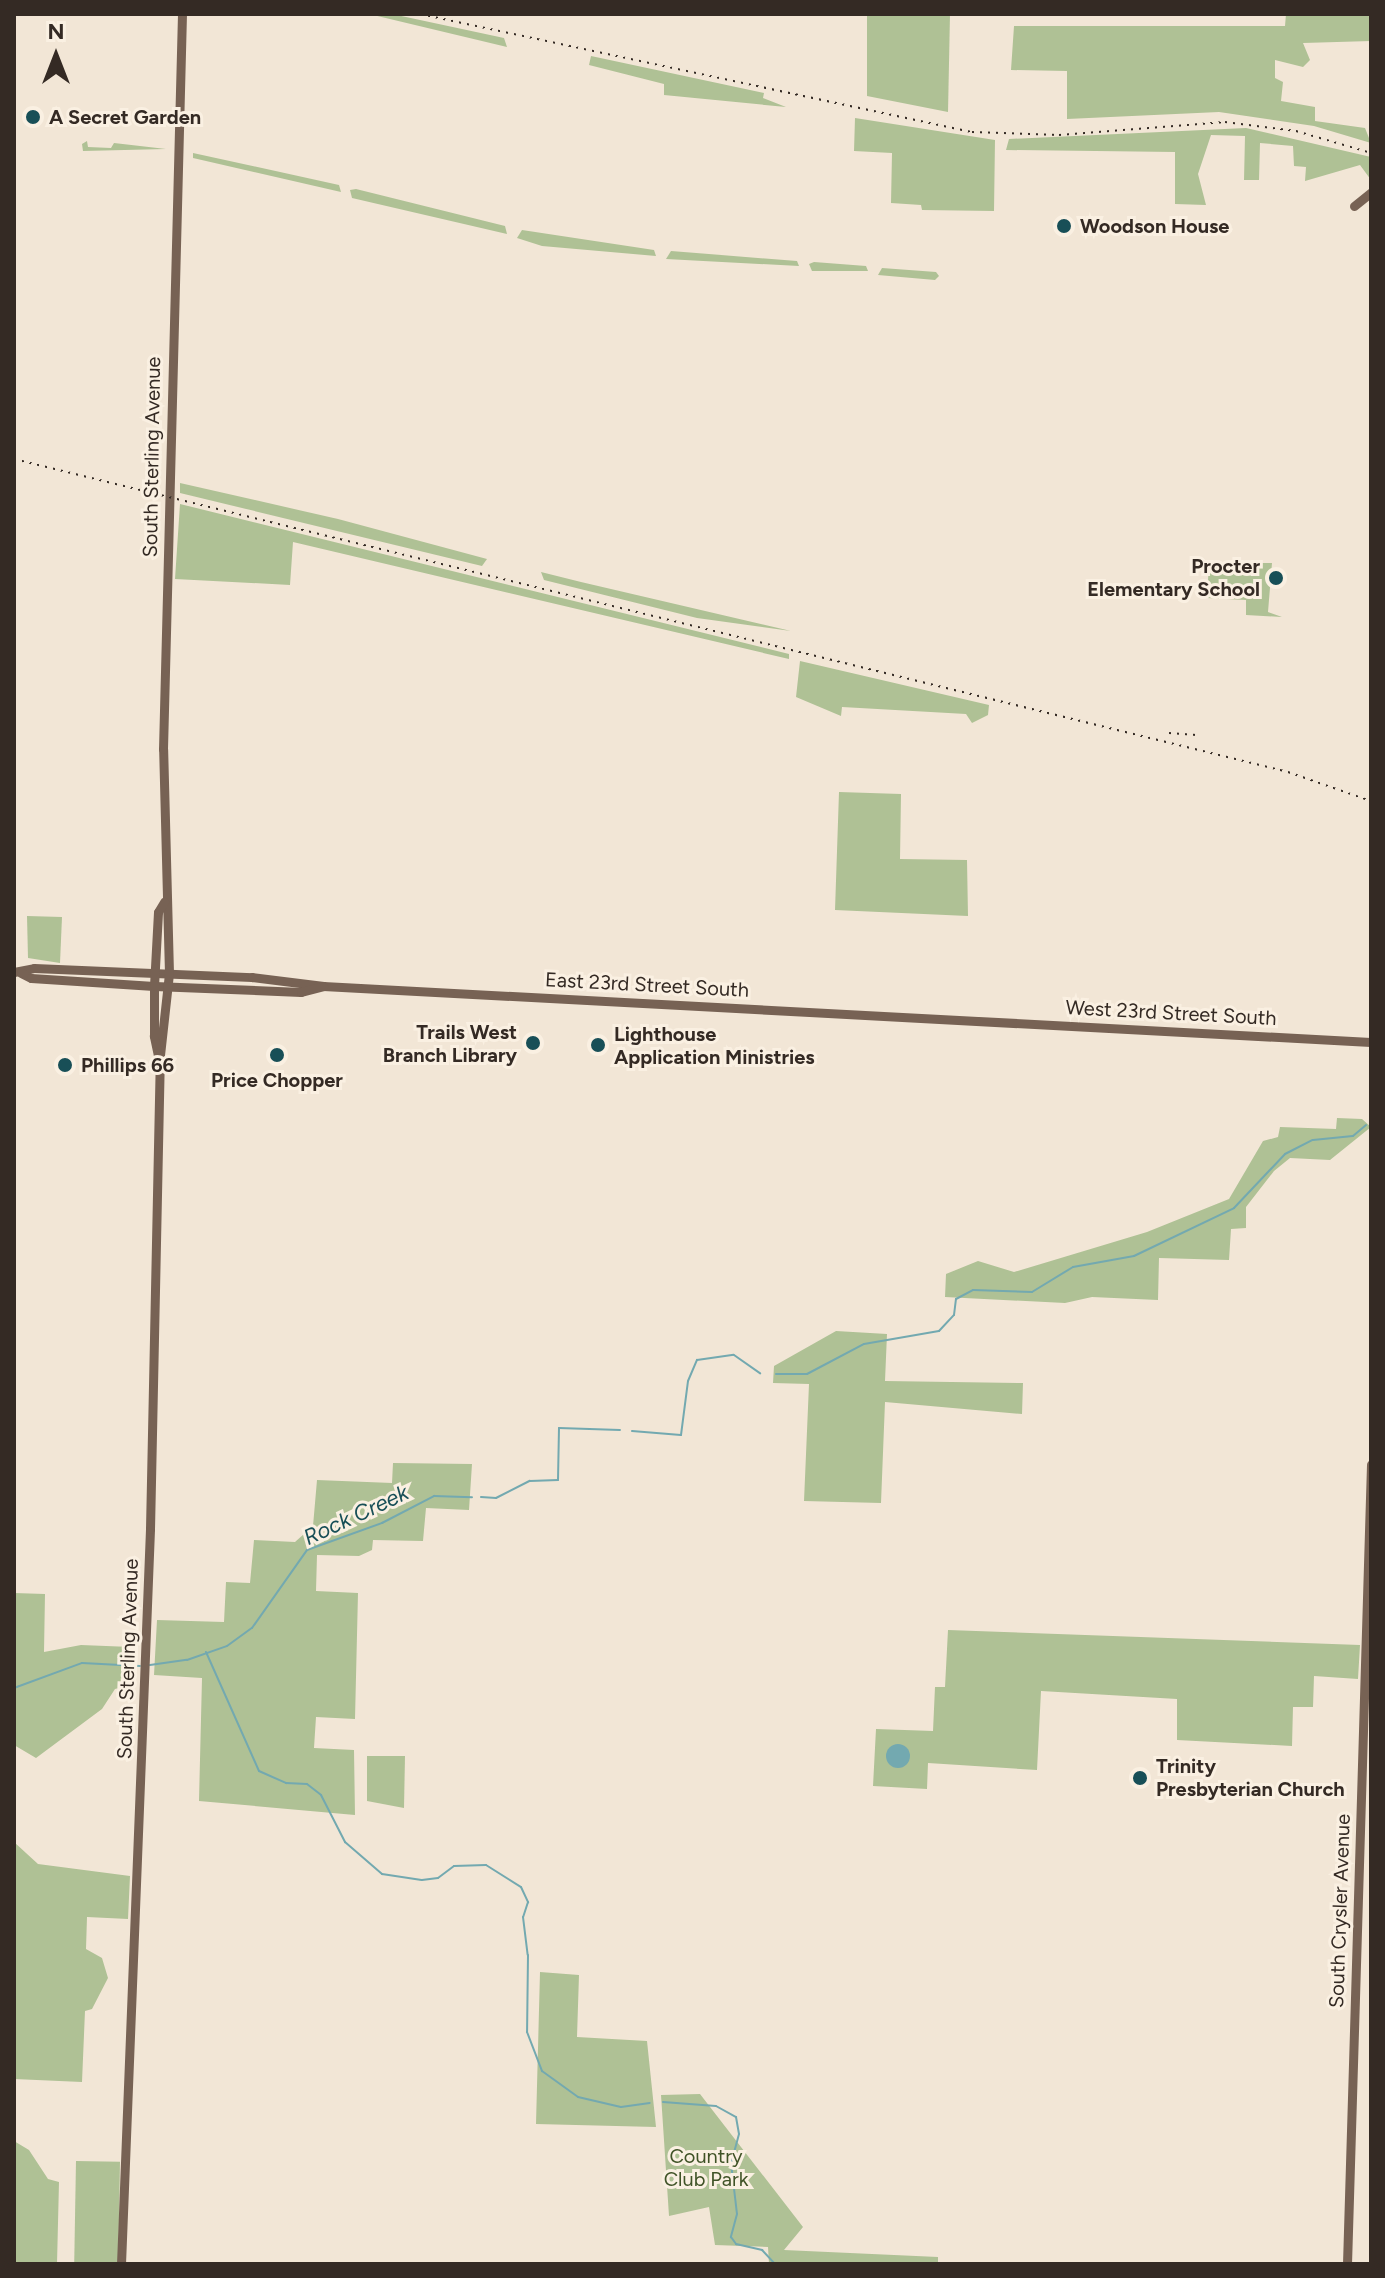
<!DOCTYPE html>
<html>
<head>
<meta charset="utf-8">
<style>
	body { margin:0 }
	#map { position:relative; width:1385px; height:2278px; overflow:hidden; background:#f2e6d6; font-family:Figtree,sans-serif }
	div>[style] { position:absolute }
	.green>* { inset:0; background:#afc195; transform-origin:0 0 }
	.water>* { inset:0; background:#73a9b0 }
	.round { border-radius:50% }
	.stream>* { height:2px; margin:-1px; padding:0 1px; transform-origin:1px; border-radius:1px; background:#73a9b0 }
	.major>* { height:9px; margin:-4.5px; padding:0 4.5px; transform-origin:4.5px; border-radius:4.5px; background:#776254 }
	.rail>* { height:2px; margin-top:-1px; transform-origin:0; background:repeating-linear-gradient(90deg,#342a24 0 2px,transparent 0 8px) }
	.dots>* { width:22px; height:22px; translate:-50% -50%; box-sizing:border-box; border:4px solid #faf0e2; border-radius:50% }
	span { translate:-50% -50%; white-space:nowrap; text-align:center; line-height:1.15; -webkit-text-stroke:6px #faf0e2; paint-order:stroke }
	.poi-label { font-size:20px; color:#342a24; font-weight:700 }
	.left { translate:0 -50%; text-align:left }
	.right { translate:-100% -50%; text-align:right }
	.street-label { font-size:20px; color:#342a24 }
	.park-label { font-size:20px; color:#405327 }
	.water-label { font-size:22px; color:#184f57; font-style:italic }
	.frame { position:absolute; inset:0; border:16px solid #342a24; pointer-events:none }
	.north { position:absolute; left:16px; top:16px; width:80px; height:80px; -webkit-text-stroke:6px #faf0e2; paint-order:stroke; rotate:0deg; font-size:22px; font-weight:700; line-height:32px; text-align:center; color:#342a24 }
	.north::after { content:''; display:block; margin:auto; width:28px; height:36px; background:#342a24; clip-path:polygon(50% 0,100% 100%,50% 72%,0 100%) }
</style>
</head>
<body>
<div id="map">
	<div class="green">
		<div style="clip-path:polygon(369px 14px,392px 14px,504px 38px,507px 47px)"></div>
		<div style="clip-path:polygon(867px 14px,950px 14px,948px 112px,867px 96px)"></div>
		<div style="clip-path:polygon(1286px 14px,1371px 15px,1371px 41px,1303px 43px,1310px 60px,1303px 67px,1275px 60px,1275px 78px,1283px 82px,1281px 101px,1315px 107px,1315px 121px,1365px 128px,1371px 143px,1314px 126px,1219px 112px,1067px 119px,1067px 71px,1011px 70px,1014px 26px,1285px 26px)"></div>
		<div style="clip-path:polygon(591px 56px,764px 93px,763px 98px,786px 107px,664px 95px,664px 84px,589px 65px)"></div>
		<div style="clip-path:polygon(855px 118px,995px 140px,994px 211px,922px 210px,921px 205px,891px 203px,892px 153px,854px 151px)"></div>
		<div style="clip-path:polygon(1246px 128px,1371px 157px,1371px 180px,1360px 165px,1305px 181px,1306px 167px,1294px 166px,1293px 146px,1260px 143px,1259px 180px,1244px 180px,1245px 136px,1211px 135px,1198px 174px,1206px 205px,1175px 204px,1175px 152px,1006px 150px,1009px 139px)"></div>
		<div style="clip-path:polygon(87px 141px,88px 147px,111px 148px,114px 143px,166px 149px,83px 151px,82px 144px)"></div>
		<div style="clip-path:polygon(193px 153px,339px 185px,341px 192px,193px 158px)"></div>
		<div style="clip-path:polygon(356px 189px,505px 226px,507px 234px,352px 198px,350px 190px)"></div>
		<div style="clip-path:polygon(522px 230px,654px 250px,656px 256px,542px 246px,517px 238px)"></div>
		<div style="clip-path:polygon(671px 251px,797px 261px,799px 266px,666px 259px)"></div>
		<div style="clip-path:polygon(814px 262px,866px 266px,868px 271px,812px 271px,809px 264px)"></div>
		<div style="clip-path:polygon(882px 268px,936px 272px,939px 276px,935px 280px,878px 275px)"></div>
		<div style="clip-path:polygon(180px 483px,338px 519px,487px 559px,482px 566px,180px 493px)"></div>
		<div style="clip-path:polygon(180px 504px,789px 654px,789px 659px,293px 542px,290px 585px,175px 579px)"></div>
		<div style="clip-path:polygon(1209px 563px,1272px 563px,1268px 612px,1282px 617px,1246px 615px,1246px 600px,1207px 598px)"></div>
		<div style="clip-path:polygon(541px 572px,581px 582px,791px 631px,697px 618px,544px 580px)"></div>
		<div style="clip-path:polygon(800px 661px,989px 705px,988px 715px,972px 723px,966px 714px,842px 707px,841px 716px,796px 697px)"></div>
		<div style="clip-path:polygon(839px 792px,901px 794px,900px 859px,967px 860px,968px 916px,835px 910px)"></div>
		<div style="clip-path:polygon(27px 916px,62px 917px,60px 963px,28px 958px)"></div>
		<div style="clip-path:polygon(1337px 1118px,1362px 1119px,1371px 1127px,1330px 1160px,1290px 1158px,1274px 1171px,1246px 1207px,1246px 1228px,1231px 1229px,1229px 1260px,1159px 1258px,1158px 1300px,1092px 1297px,1065px 1303px,945px 1297px,946px 1274px,978px 1261px,1014px 1272px,1147px 1232px,1229px 1199px,1263px 1141px,1278px 1137px,1280px 1127px,1336px 1129px)"></div>
		<div style="clip-path:polygon(836px 1331px,887px 1334px,885px 1381px,1023px 1383px,1022px 1414px,885px 1402px,881px 1503px,804px 1501px,809px 1384px,773px 1383px,774px 1366px)"></div>
		<div style="clip-path:polygon(393px 1463px,472px 1464px,469px 1510px,426px 1508px,423px 1541px,373px 1540px,372px 1550px,359px 1556px,317px 1555px,316px 1591px,358px 1593px,355px 1719px,316px 1717px,314px 1748px,354px 1750px,355px 1815px,199px 1801px,202px 1678px,154px 1675px,157px 1620px,224px 1622px,226px 1582px,250px 1583px,254px 1540px,295px 1542px,313px 1526px,317px 1480px,392px 1483px)"></div>
		<div style="clip-path:polygon(14px 1593px,45px 1594px,44px 1652px,81px 1645px,131px 1647px,130px 1685px,115px 1689px,102px 1709px,36px 1758px,14px 1745px)"></div>
		<div style="clip-path:polygon(948px 1630px,1360px 1645px,1358px 1679px,1314px 1676px,1313px 1707px,1293px 1707px,1292px 1746px,1177px 1740px,1177px 1699px,1041px 1691px,1037px 1770px,928px 1763px,927px 1789px,873px 1786px,876px 1729px,933px 1731px,935px 1687px,945px 1687px)"></div>
		<div style="clip-path:polygon(367px 1756px,405px 1756px,404px 1808px,367px 1801px)"></div>
		<div style="clip-path:polygon(14px 1842px,38px 1864px,130px 1876px,128px 1919px,87px 1917px,86px 1949px,102px 1958px,108px 1978px,92px 2009px,85px 2011px,82px 2082px,14px 2079px)"></div>
		<div style="clip-path:polygon(540px 1972px,579px 1975px,577px 2037px,647px 2041px,656px 2127px,536px 2124px)"></div>
		<div style="clip-path:polygon(700px 2094px,803px 2227px,784px 2250px,938px 2257px,938px 2264px,769px 2264px,768px 2247px,715px 2245px,709px 2207px,669px 2216px,661px 2095px)"></div>
		<div style="clip-path:polygon(14px 2141px,29px 2150px,48px 2179px,59px 2182px,57px 2264px,14px 2264px)"></div>
		<div style="left:76px;top:2161px;width:44px;height:103px;rotate:1deg"></div>
	</div>
	<div class="water">
		<div class="round" style="left:886px;top:1744px;width:24px;height:24px"></div>
	</div>
	<div class="stream">
		<div style="left:776px;top:1374px;width:31px"></div>
		<div style="left:807px;top:1374px;width:64px;rotate:-27.8deg"></div>
		<div style="left:864px;top:1344px;width:76px;rotate:-9.8deg"></div>
		<div style="left:939px;top:1331px;width:22px;rotate:-47deg"></div>
		<div style="left:954px;top:1315px;width:16px;rotate:-83deg"></div>
		<div style="left:956px;top:1299px;width:19px;rotate:-28deg"></div>
		<div style="left:973px;top:1290px;width:59px;rotate:1.9deg"></div>
		<div style="left:1032px;top:1292px;width:48px;rotate:-31.4deg"></div>
		<div style="left:1073px;top:1267px;width:62px;rotate:-10.2deg"></div>
		<div style="left:1134px;top:1256px;width:111px;rotate:-25.6deg"></div>
		<div style="left:1234px;top:1208px;width:74px;rotate:-46.6deg"></div>
		<div style="left:1285px;top:1154px;width:31px;rotate:-27deg"></div>
		<div style="left:1313px;top:1140px;width:40px;rotate:-5.7deg"></div>
		<div style="left:1353px;top:1136px;width:17px;rotate:-40deg"></div>
		<div style="left:632px;top:1431px;width:49px;rotate:4.7deg"></div>
		<div style="left:681px;top:1435px;width:54px;rotate:-82.6deg"></div>
		<div style="left:688px;top:1381px;width:23px;rotate:-67deg"></div>
		<div style="left:697px;top:1360px;width:37px;rotate:-8deg"></div>
		<div style="left:734px;top:1355px;width:32px;rotate:35deg"></div>
		<div style="left:481px;top:1497px;width:15px;rotate:4deg"></div>
		<div style="left:496px;top:1498px;width:38px;rotate:-27deg"></div>
		<div style="left:530px;top:1481px;width:28px;rotate:-2deg"></div>
		<div style="left:558px;top:1480px;width:52px;rotate:-88.9deg"></div>
		<div style="left:559px;top:1428px;width:61px;rotate:1.9deg"></div>
		<div style="left:206px;top:1652px;width:130px;rotate:66deg"></div>
		<div style="left:259px;top:1771px;width:30px;rotate:24deg"></div>
		<div style="left:286px;top:1783px;width:21px;rotate:3deg"></div>
		<div style="left:307px;top:1784px;width:18px;rotate:38deg"></div>
		<div style="left:321px;top:1795px;width:53px;rotate:62.9deg"></div>
		<div style="left:345px;top:1842px;width:49px;rotate:40.9deg"></div>
		<div style="left:382px;top:1874px;width:40px;rotate:8.5deg"></div>
		<div style="left:422px;top:1880px;width:16px;rotate:-7deg"></div>
		<div style="left:438px;top:1878px;width:20px;rotate:-37deg"></div>
		<div style="left:454px;top:1866px;width:32px;rotate:-2deg"></div>
		<div style="left:486px;top:1865px;width:41px;rotate:32.2deg"></div>
		<div style="left:521px;top:1887px;width:17px;rotate:65deg"></div>
		<div style="left:528px;top:1902px;width:16px;rotate:108deg"></div>
		<div style="left:523px;top:1917px;width:38px;rotate:83deg"></div>
		<div style="left:528px;top:1955px;width:77px;rotate:90.7deg"></div>
		<div style="left:527px;top:2032px;width:42px;rotate:69deg"></div>
		<div style="left:542px;top:2071px;width:44px;rotate:35.8deg"></div>
		<div style="left:578px;top:2097px;width:44px;rotate:13.1deg"></div>
		<div style="left:621px;top:2107px;width:29px;rotate:-8deg"></div>
		<div style="left:150px;top:1665px;width:37px;rotate:-8deg"></div>
		<div style="left:187px;top:1660px;width:42px;rotate:-19.3deg"></div>
		<div style="left:227px;top:1646px;width:31px;rotate:-36deg"></div>
		<div style="left:252px;top:1628px;width:95px;rotate:-54.8deg"></div>
		<div style="left:307px;top:1550px;width:80px;rotate:-19.8deg"></div>
		<div style="left:382px;top:1523px;width:59px;rotate:-27.4deg"></div>
		<div style="left:434px;top:1496px;width:38px;rotate:2deg"></div>
		<div style="left:14px;top:1688px;width:72px;rotate:-20.2deg"></div>
		<div style="left:82px;top:1663px;width:58px;rotate:3deg"></div>
		<div style="left:663px;top:2102px;width:53px;rotate:4.3deg"></div>
		<div style="left:716px;top:2106px;width:23px;rotate:29deg"></div>
		<div style="left:736px;top:2117px;width:17px;rotate:80deg"></div>
		<div style="left:739px;top:2134px;width:30px;rotate:105deg"></div>
		<div style="left:731px;top:2163px;width:51px;rotate:83.3deg"></div>
		<div style="left:737px;top:2214px;width:24px;rotate:105deg"></div>
		<div style="left:731px;top:2237px;width:9px;rotate:54deg"></div>
		<div style="left:736px;top:2244px;width:27px;rotate:13deg"></div>
		<div style="left:762px;top:2250px;width:19px;rotate:47deg"></div>
	</div>
	<div class="major">
		<div style="left:1354px;top:206px;width:22px;rotate:-39deg"></div>
		<div style="left:14px;top:972px;width:20px;rotate:-11deg"></div>
		<div style="left:34px;top:968px;width:218px;rotate:2.4deg"></div>
		<div style="left:252px;top:977px;width:72px;rotate:7.2deg"></div>
		<div style="left:323px;top:986px;width:1049px;rotate:3.06deg"></div>
		<div style="left:21px;top:973px;width:11px;rotate:27deg"></div>
		<div style="left:31px;top:978px;width:123px;rotate:3.7deg"></div>
		<div style="left:154px;top:986px;width:147px;rotate:2.3deg"></div>
		<div style="left:301px;top:992px;width:23px;rotate:-15deg"></div>
		<div style="left:160px;top:1055px;width:82px;rotate:-83.7deg"></div>
		<div style="left:169px;top:973px;width:224px;rotate:-91.5deg"></div>
		<div style="left:163px;top:749px;width:735px;rotate:-88.52deg"></div>
		<div style="left:121px;top:2264px;width:736px;rotate:-87.74deg"></div>
		<div style="left:150px;top:1529px;width:464px;rotate:-88.8deg"></div>
		<div style="left:160px;top:1065px;width:30px;rotate:-102deg"></div>
		<div style="left:154px;top:1036px;width:50px;rotate:-90deg"></div>
		<div style="left:154px;top:986px;width:74px;rotate:-86.9deg"></div>
		<div style="left:158px;top:912px;width:12px;rotate:-59deg"></div>
		<div style="left:1347px;top:2264px;width:800px;rotate:-88.28deg"></div>
	</div>
	<div class="rail">
		<div style="left:420px;top:14px;width:564px;rotate:12.07deg"></div>
		<div style="left:972px;top:132px;width:87px;rotate:2deg"></div>
		<div style="left:1059px;top:135px;width:167px;rotate:-4.5deg"></div>
		<div style="left:1225px;top:122px;width:72px;rotate:7.2deg"></div>
		<div style="left:1296px;top:131px;width:78px;rotate:16.3deg"></div>
		<div style="left:14px;top:459px;width:1312px;rotate:13.8deg"></div>
		<div style="left:1288px;top:772px;width:88px;rotate:19.3deg"></div>
		<div style="left:1169px;top:733px;width:31px;rotate:4deg"></div>
	</div>
	<div class="dots">
		<div style="left:33px;top:117px;background:#184f57"></div>
		<div style="left:1064px;top:226px;background:#184f57"></div>
		<div style="left:1276px;top:578px;background:#184f57"></div>
		<div style="left:533px;top:1043px;background:#184f57"></div>
		<div style="left:598px;top:1045px;background:#184f57"></div>
		<div style="left:277px;top:1055px;background:#184f57"></div>
		<div style="left:65px;top:1065px;background:#184f57"></div>
		<div style="left:1140px;top:1778px;background:#184f57"></div>
	</div>
	<div class="poi-label">
		<span class="left" style="left:49px;top:117px">A Secret Garden</span>
		<span class="left" style="left:1080px;top:226px">Woodson House</span>
		<span class="right" style="left:1260px;top:578px">Procter<br>Elementary School</span>
		<span class="right" style="left:517px;top:1044px">Trails West<br>Branch Library</span>
		<span class="left" style="left:614px;top:1046px">Lighthouse<br>Application Ministries</span>
		<span class="left" style="left:81px;top:1065px">Phillips 66</span>
		<span style="left:277px;top:1080px">Price Chopper</span>
		<span class="left" style="left:1156px;top:1778px">Trinity<br>Presbyterian Church</span>
	</div>
	<div class="street-label">
		<span style="left:152px;top:457px;rotate:-89deg">South Sterling Avenue</span>
		<span style="left:647px;top:985px;rotate:3deg">East 23rd Street South</span>
		<span style="left:1171px;top:1013px;rotate:3deg">West 23rd Street South</span>
		<span style="left:128px;top:1659px;rotate:-88deg">South Sterling Avenue</span>
		<span style="left:1340px;top:1911px;rotate:-88deg">South Crysler Avenue</span>
	</div>
	<div class="park-label">
		<span style="left:706px;top:2168px">Country<br>Club Park</span>
	</div>
	<div class="water-label">
		<span style="left:356px;top:1515px;rotate:-25deg">Rock Creek</span>
	</div>
	<div class="frame"></div>
	<div class="north">N</div>
</div>
</body>
</html>
